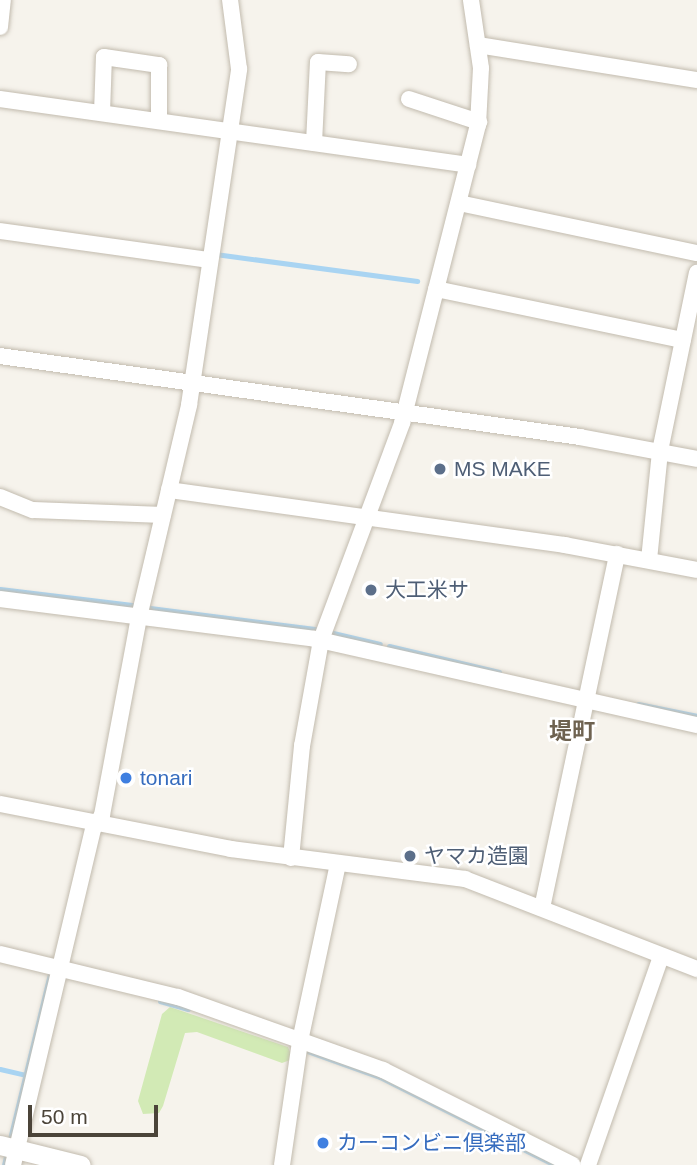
<!DOCTYPE html>
<html>
<head>
<meta charset="utf-8">
<style>
	body { margin:0 }
	#map { position:relative; width:697px; height:1165px; overflow:hidden; background:#f6f3ec; font-family:Arial,"Noto Sans JP",sans-serif }
	div>[style] { position:absolute }
	.green>* { inset:0; background:#d2eab5 }
	.stream>* { height:5px; margin:-2.5px; padding:0 2.5px; transform-origin:2.5px; border-radius:2.5px; background:#a9d4f2 }
	.roads { filter:drop-shadow(0 0 2px #c2bbae) drop-shadow(0 0 2px #c2bbae) }
	.minor>* { height:16px; margin:-8px; padding:0 8px; transform-origin:8px; border-radius:8px; background:#fff }
	.tertiary>* { height:19px; margin:-9.5px; padding:0 9.5px; transform-origin:9.5px; border-radius:9.5px; background:#fff }
	.dots>* { width:19px; height:19px; translate:-50% -50%; box-sizing:border-box; border:4px solid #fff; border-radius:50% }
	span { translate:-50% -50%; white-space:nowrap; text-align:center; line-height:1.15; -webkit-text-stroke:5px #fff; paint-order:stroke }
	.service-label { font-size:21px; color:#4e5e75 }
	.left { translate:0 -50%; text-align:left }
	.shop-label { font-size:21px; color:#366cbe }
	.neighbourhood-label { font-size:23px; color:#6e6250; font-weight:700 }
	.scale { position:absolute; left:28px; top:1105px; width:130px; height:32px; box-sizing:border-box; border:4px solid #4b4439; border-top:0; padding-left:9px; font-size:21px; line-height:24px; white-space:nowrap; color:#4b4439; -webkit-text-stroke:5px #fff; paint-order:stroke }
</style>
</head>
<body>
<div id="map">
	<div class="green">
		<div style="clip-path:polygon(170px 1007px,288px 1047px,293px 1059px,282px 1063px,197px 1032px,185px 1033px,163px 1106px,159px 1113px,143px 1114px,138px 1101px,162px 1014px)"></div>
	</div>
	<div class="stream">
		<div style="left:215px;top:254px;width:204px;rotate:7.6deg"></div>
		<div style="left:0;top:589px;width:133px;rotate:6.9deg"></div>
		<div style="left:150px;top:608px;width:166px;rotate:7.3deg"></div>
		<div style="left:333px;top:633px;width:48px;rotate:13.2deg"></div>
		<div style="left:389px;top:646px;width:113px;rotate:13.3deg"></div>
		<div style="left:638px;top:704px;width:60px;rotate:11.5deg"></div>
		<div style="left:160px;top:1001px;width:29px;rotate:16deg"></div>
		<div style="left:307px;top:1051px;width:77px;rotate:19.6deg"></div>
		<div style="left:380px;top:1077px;width:196px;rotate:26.7deg"></div>
		<div style="left:0;top:1069px;width:26px;rotate:13deg"></div>
		<div style="left:10px;top:1139px;width:170px;rotate:-76.4deg"></div>
		<div style="left:4px;top:1165px;width:9px;rotate:-77deg"></div>
	</div>
	<div class="roads">
		<div class="minor">
			<div style="left:0;top:27px;width:27px;rotate:-84deg"></div>
			<div style="left:478px;top:45px;width:222px;rotate:9.1deg"></div>
			<div style="left:0;top:99px;width:473px;rotate:8deg"></div>
			<div style="left:409px;top:99px;width:74px;rotate:18.2deg"></div>
			<div style="left:102px;top:113px;width:56px;rotate:-88deg"></div>
			<div style="left:104px;top:57px;width:56px;rotate:8.3deg"></div>
			<div style="left:159px;top:65px;width:56px;rotate:90deg"></div>
			<div style="left:314px;top:143px;width:81px;rotate:-87.2deg"></div>
			<div style="left:318px;top:62px;width:31px;rotate:4deg"></div>
			<div style="left:459px;top:203px;width:243px;rotate:11.9deg"></div>
			<div style="left:0;top:231px;width:211px;rotate:7.9deg"></div>
			<div style="left:436px;top:289px;width:252px;rotate:11.7deg"></div>
			<div style="left:0;top:356px;width:586px;rotate:7.95deg"></div>
			<div style="left:580px;top:437px;width:119px;rotate:10.6deg"></div>
			<div style="left:169px;top:490px;width:400px;rotate:7.9deg"></div>
			<div style="left:565px;top:545px;width:134px;rotate:10.7deg"></div>
			<div style="left:0;top:497px;width:35px;rotate:22deg"></div>
			<div style="left:33px;top:510px;width:130px;rotate:2.2deg"></div>
			<div style="left:649px;top:560px;width:110px;rotate:-84.2deg"></div>
			<div style="left:660px;top:451px;width:182px;rotate:-78.3deg"></div>
			<div style="left:0;top:599px;width:318px;rotate:7.2deg"></div>
			<div style="left:315px;top:639px;width:392px;rotate:12.7deg"></div>
			<div style="left:0;top:804px;width:235px;rotate:11deg"></div>
			<div style="left:231px;top:849px;width:236px;rotate:7.3deg"></div>
			<div style="left:465px;top:879px;width:249px;rotate:21.2deg"></div>
			<div style="left:291px;top:858px;width:113px;rotate:-84.4deg"></div>
			<div style="left:302px;top:746px;width:108px;rotate:-79.8deg"></div>
			<div style="left:321px;top:640px;width:232px;rotate:-69.5deg"></div>
			<div style="left:402px;top:423px;width:308px;rotate:-75.7deg"></div>
			<div style="left:478px;top:125px;width:57px;rotate:-87deg"></div>
			<div style="left:481px;top:68px;width:69px;rotate:-98.4deg"></div>
			<div style="left:542px;top:908px;width:362px;rotate:-78deg"></div>
			<div style="left:0;top:954px;width:183px;rotate:13.6deg"></div>
			<div style="left:178px;top:997px;width:218px;rotate:19.6deg"></div>
			<div style="left:383px;top:1070px;width:212px;rotate:26.6deg"></div>
			<div style="left:13px;top:1165px;width:345px;rotate:-76.6deg"></div>
			<div style="left:93px;top:829px;width:17px;rotate:-57deg"></div>
			<div style="left:102px;top:815px;width:201px;rotate:-79.4deg"></div>
			<div style="left:139px;top:617px;width:218px;rotate:-76.7deg"></div>
			<div style="left:189px;top:405px;width:340px;rotate:-81.5deg"></div>
			<div style="left:239px;top:69px;width:70px;rotate:-97.4deg"></div>
			<div style="left:282px;top:1165px;width:125px;rotate:-81.7deg"></div>
			<div style="left:300px;top:1041px;width:181px;rotate:-77.9deg"></div>
			<div style="left:588px;top:1165px;width:221px;rotate:-70.7deg"></div>
		</div>
		<div class="tertiary">
			<div style="left:0;top:1145px;width:83px;rotate:13.9deg"></div>
		</div>
	</div>
	<div class="dots">
		<div style="left:440px;top:469px;background:#5c6f8a"></div>
		<div style="left:371px;top:590px;background:#5c6f8a"></div>
		<div style="left:126px;top:778px;background:#3f7fe0"></div>
		<div style="left:410px;top:856px;background:#5c6f8a"></div>
		<div style="left:323px;top:1143px;background:#3f7fe0"></div>
	</div>
	<div class="service-label">
		<span class="left" style="left:454px;top:469px">MS MAKE</span>
		<span class="left" style="left:385px;top:590px">大工米サ</span>
		<span class="left" style="left:424px;top:856px">ヤマカ造園</span>
	</div>
	<div class="shop-label">
		<span class="left" style="left:140px;top:778px">tonari</span>
		<span class="left" style="left:337px;top:1143px">カーコンビニ倶楽部</span>
	</div>
	<div class="neighbourhood-label">
		<span style="left:572px;top:731px">堤町</span>
	</div>
	<div class="scale">50 m</div>
</div>
</body>
</html>
